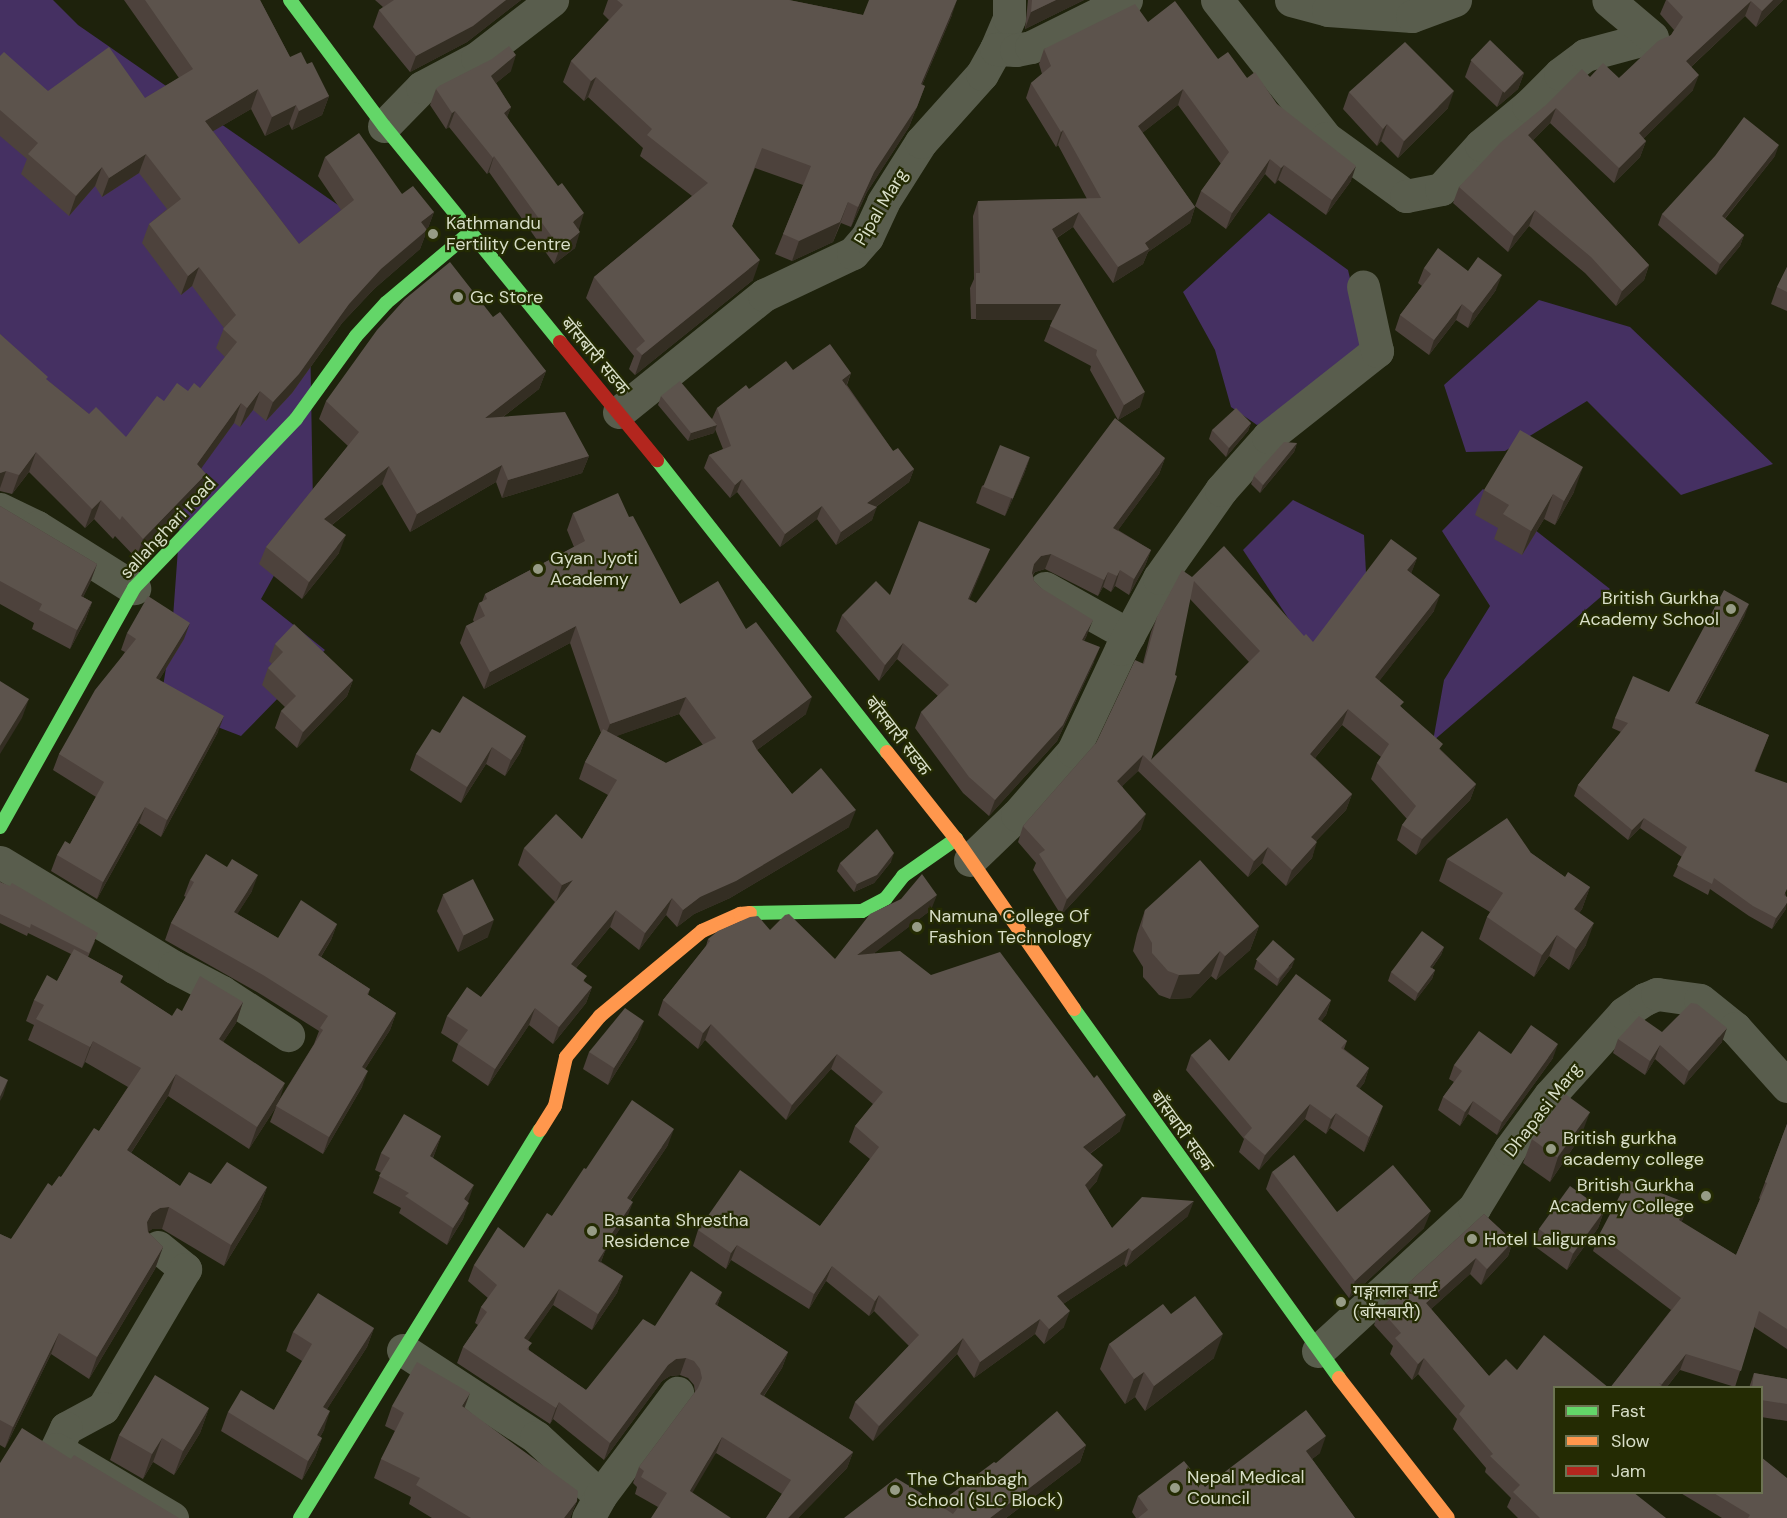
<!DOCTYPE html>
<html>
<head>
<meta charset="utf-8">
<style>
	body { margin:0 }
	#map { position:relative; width:1787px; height:1518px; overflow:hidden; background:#1e220c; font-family:"DM Sans","Noto Sans Devanagari",sans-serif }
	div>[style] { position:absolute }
	.green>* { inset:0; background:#453062 }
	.street>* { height:33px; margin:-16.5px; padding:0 16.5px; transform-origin:16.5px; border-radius:16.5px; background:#595d4d }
	.fast>* { height:14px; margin:-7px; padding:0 7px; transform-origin:7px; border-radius:7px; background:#63d668 }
	.slow>* { height:14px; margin:-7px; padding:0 7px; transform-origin:7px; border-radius:7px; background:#ff974d }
	.jam>* { height:14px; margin:-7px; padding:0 7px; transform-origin:7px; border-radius:7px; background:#b3261e }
	.wall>* { inset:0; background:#4d423c }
	.shaded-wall>* { inset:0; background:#342e23; transform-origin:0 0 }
	.building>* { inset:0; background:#5c534c; transform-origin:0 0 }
	.dots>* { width:16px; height:16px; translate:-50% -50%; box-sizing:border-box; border:3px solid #242b03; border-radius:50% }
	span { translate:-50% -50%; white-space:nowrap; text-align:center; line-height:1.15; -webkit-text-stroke:4.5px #242b03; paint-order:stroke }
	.street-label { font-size:18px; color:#d8dec8 }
	.poi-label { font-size:18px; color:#d8dec8 }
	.left { translate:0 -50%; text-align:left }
	.right { translate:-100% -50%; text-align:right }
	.legend { position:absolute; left:1553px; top:1386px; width:210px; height:108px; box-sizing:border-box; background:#242b03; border:2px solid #6c7352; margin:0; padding:8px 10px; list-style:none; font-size:18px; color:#d8dec8 }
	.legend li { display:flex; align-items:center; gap:12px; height:30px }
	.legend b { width:30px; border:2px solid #6c7352 }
</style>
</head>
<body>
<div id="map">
	<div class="green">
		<div style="clip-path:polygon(0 0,53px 0,78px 25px,364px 223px,309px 276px,313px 505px,261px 599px,325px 650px,241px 736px,160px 705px,172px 631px,182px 494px,0 350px)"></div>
		<div style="clip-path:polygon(1269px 213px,1348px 270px,1371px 367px,1257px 425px,1231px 407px,1215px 350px,1183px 292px)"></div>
		<div style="clip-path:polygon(1539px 300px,1630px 327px,1773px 464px,1681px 495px,1587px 401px,1505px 451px,1466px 452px,1444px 385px)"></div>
		<div style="clip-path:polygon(1483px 489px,1610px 589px,1433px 741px,1444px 680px,1490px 606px,1442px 531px)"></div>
		<div style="clip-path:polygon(1293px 500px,1364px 535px,1366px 573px,1312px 654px,1243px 550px)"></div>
	</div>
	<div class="street">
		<div style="left:1217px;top:0;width:176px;rotate:51.7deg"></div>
		<div style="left:1326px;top:138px;width:99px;rotate:35.9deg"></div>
		<div style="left:1406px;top:196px;width:36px;rotate:-11deg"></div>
		<div style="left:1441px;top:189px;width:59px;rotate:-47.7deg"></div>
		<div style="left:1481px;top:145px;width:61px;rotate:-39.7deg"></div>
		<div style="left:1528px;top:106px;width:45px;rotate:-45deg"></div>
		<div style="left:1560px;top:74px;width:31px;rotate:-37deg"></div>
		<div style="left:1585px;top:55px;width:69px;rotate:-15deg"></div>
		<div style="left:1652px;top:37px;width:57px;rotate:-139.9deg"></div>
		<div style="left:1291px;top:0;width:38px;rotate:15deg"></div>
		<div style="left:1328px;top:10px;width:84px;rotate:4.1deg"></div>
		<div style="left:1412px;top:16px;width:46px;rotate:-20.4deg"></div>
		<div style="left:996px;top:49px;width:34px;rotate:-67deg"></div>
		<div style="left:1009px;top:18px;width:18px;rotate:-90deg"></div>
		<div style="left:384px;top:126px;width:54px;rotate:-45.7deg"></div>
		<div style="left:422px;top:87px;width:62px;rotate:-27.8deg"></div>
		<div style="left:477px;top:58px;width:95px;rotate:-37.7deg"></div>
		<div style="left:619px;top:412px;width:186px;rotate:-38.9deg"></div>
		<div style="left:764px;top:295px;width:98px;rotate:-25.3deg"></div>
		<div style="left:853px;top:253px;width:21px;rotate:-49deg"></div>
		<div style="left:867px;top:237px;width:38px;rotate:-65deg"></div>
		<div style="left:883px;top:202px;width:71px;rotate:-57.7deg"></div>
		<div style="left:921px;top:142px;width:91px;rotate:-48.1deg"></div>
		<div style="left:982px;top:74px;width:29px;rotate:-61deg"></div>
		<div style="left:996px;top:49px;width:20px;rotate:3deg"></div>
		<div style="left:1016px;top:50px;width:15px;rotate:-11deg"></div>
		<div style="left:1031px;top:47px;width:106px;rotate:-26.3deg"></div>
		<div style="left:0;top:509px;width:41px;rotate:25.9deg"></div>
		<div style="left:37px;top:527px;width:115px;rotate:32.2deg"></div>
		<div style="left:1045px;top:588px;width:96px;rotate:29.2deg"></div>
		<div style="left:970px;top:860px;width:65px;rotate:-43.8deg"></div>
		<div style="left:1017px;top:815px;width:85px;rotate:-48.8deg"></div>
		<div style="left:1073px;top:751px;width:113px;rotate:-64.8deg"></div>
		<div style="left:1121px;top:649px;width:81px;rotate:-61.8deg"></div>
		<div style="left:1159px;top:578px;width:108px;rotate:-54.8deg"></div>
		<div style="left:1221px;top:490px;width:71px;rotate:-48.4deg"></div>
		<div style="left:1268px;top:437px;width:139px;rotate:-38.3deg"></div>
		<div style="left:1377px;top:351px;width:66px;rotate:-102.2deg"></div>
		<div style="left:0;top:862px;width:203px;rotate:31.1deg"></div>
		<div style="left:174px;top:967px;width:54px;rotate:27.5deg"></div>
		<div style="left:222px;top:992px;width:79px;rotate:33.1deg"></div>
		<div style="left:158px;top:1247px;width:35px;rotate:39deg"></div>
		<div style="left:185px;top:1269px;width:161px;rotate:120.5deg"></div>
		<div style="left:103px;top:1408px;width:42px;rotate:151.6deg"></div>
		<div style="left:66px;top:1428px;width:23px;rotate:115deg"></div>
		<div style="left:56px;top:1449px;width:135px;rotate:30.7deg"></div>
		<div style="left:403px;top:1350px;width:159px;rotate:33.2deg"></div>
		<div style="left:536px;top:1437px;width:87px;rotate:42.7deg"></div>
		<div style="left:1318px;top:1351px;width:212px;rotate:-42.5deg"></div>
		<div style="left:1474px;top:1208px;width:69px;rotate:-58.6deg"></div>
		<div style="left:1510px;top:1149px;width:67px;rotate:-53.5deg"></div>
		<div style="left:1550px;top:1095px;width:110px;rotate:-47.9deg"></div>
		<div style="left:1624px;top:1013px;width:25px;rotate:-34deg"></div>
		<div style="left:1645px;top:999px;width:13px;rotate:-23deg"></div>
		<div style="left:1657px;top:994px;width:43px;rotate:7.9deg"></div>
		<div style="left:1700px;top:1000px;width:45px;rotate:38.7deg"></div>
		<div style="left:1735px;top:1028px;width:78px;rotate:48.1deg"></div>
		<div style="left:588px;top:1518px;width:25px;rotate:-61deg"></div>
		<div style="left:600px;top:1496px;width:129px;rotate:-53.2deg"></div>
	</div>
	<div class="fast">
		<div style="left:290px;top:0;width:157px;rotate:53.3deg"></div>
		<div style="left:384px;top:126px;width:279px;rotate:50.8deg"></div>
		<div style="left:657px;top:460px;width:372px;rotate:51.8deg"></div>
		<div style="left:0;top:827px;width:274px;rotate:-60.7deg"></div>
		<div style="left:134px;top:588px;width:234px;rotate:-46.2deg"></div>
		<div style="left:296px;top:419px;width:102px;rotate:-54.1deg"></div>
		<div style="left:356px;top:336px;width:45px;rotate:-47.7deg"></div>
		<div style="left:386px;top:303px;width:109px;rotate:-40.1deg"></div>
		<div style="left:750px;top:913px;width:112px;rotate:-1deg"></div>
		<div style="left:862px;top:911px;width:27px;rotate:-28deg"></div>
		<div style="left:886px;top:898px;width:28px;rotate:-52deg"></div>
		<div style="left:903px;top:876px;width:65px;rotate:-34.9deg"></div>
		<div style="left:1074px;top:1009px;width:454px;rotate:54.3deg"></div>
		<div style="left:300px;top:1518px;width:456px;rotate:-58.3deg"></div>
	</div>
	<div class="slow">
		<div style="left:887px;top:752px;width:111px;rotate:51.6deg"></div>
		<div style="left:956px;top:839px;width:207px;rotate:55.2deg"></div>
		<div style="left:540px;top:1130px;width:28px;rotate:-58deg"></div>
		<div style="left:555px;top:1106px;width:50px;rotate:-77.3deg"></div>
		<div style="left:566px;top:1057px;width:53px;rotate:-50.3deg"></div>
		<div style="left:600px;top:1016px;width:133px;rotate:-39.8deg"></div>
		<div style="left:702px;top:931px;width:42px;rotate:-24.1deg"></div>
		<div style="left:740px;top:914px;width:10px;rotate:-6deg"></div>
		<div style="left:1339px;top:1378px;width:177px;rotate:52.1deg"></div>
	</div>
	<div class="jam">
		<div style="left:560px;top:342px;width:153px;rotate:50.6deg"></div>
	</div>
	<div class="wall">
		<div style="clip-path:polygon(124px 0,260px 0,290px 57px,307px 64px,329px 96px,322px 115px,292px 130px,289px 124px,265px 136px,251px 109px,213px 131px,299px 244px,341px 210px,318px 176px,325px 157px,402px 194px,434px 212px,420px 249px,374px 289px,342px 323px,292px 393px,266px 421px,253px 410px,240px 427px,234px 423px,201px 468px,206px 474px,199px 493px,136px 558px,115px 536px,113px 539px,94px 519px,85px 528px,29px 472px,12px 494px,0 491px,0 334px,47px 380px,89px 414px,126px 437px,164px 401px,188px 391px,200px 388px,225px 357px,216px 348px,224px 328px,192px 286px,181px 295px,142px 243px,149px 224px,167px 209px,139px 173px,102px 197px,95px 186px,69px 216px,21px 174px,27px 159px,0 136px,0 56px,48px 91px,145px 98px,179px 78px)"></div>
		<div style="clip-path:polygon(375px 0,521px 0,467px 42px,410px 72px,373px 27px,379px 10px,383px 7px)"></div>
		<div style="clip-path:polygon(608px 0,789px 0,863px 15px,952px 15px,922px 85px,925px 86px,909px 127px,867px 192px,851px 227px,841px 223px,833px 242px,792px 261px,775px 254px,803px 185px,755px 168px,732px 226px,753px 280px,635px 375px,629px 369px,634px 356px,586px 298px,594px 277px,692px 196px,640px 156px,643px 148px,588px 97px,584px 101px,563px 82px,571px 61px,609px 20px,603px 14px)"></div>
		<div style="clip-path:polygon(1028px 0,1084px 0,1025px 29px)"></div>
		<div style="clip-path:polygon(1666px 0,1783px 0,1756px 27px,1745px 16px,1691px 67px,1693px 90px,1643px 139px,1646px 141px,1640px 157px,1614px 183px,1550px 123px,1533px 140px,1649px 265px,1644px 280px,1616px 306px,1585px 273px,1529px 226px,1508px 252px,1453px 203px,1459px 187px,1590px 77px,1619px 78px,1671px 35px,1674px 30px,1660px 14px)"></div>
		<div style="clip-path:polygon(1148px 22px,1218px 59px,1247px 78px,1277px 104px,1351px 181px,1326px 215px,1278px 180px,1275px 184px,1265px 174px,1226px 229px,1195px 206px,1201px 191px,1221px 164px,1178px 105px,1142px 133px,1195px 207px,1190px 223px,1148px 252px,1143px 264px,1113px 283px,1073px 227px,1057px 238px,1140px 407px,1118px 420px,1090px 370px,1091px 366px,1044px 341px,1053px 319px,971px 319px,970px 288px,974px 279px,973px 216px,978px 201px,1087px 199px,1058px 145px,1056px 147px,1026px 98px,1031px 83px,1042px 74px,1039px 64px,1044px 49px)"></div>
		<div style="clip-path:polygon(1471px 61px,1524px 73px,1518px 89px,1497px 107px,1465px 77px)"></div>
		<div style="clip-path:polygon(511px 71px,496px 83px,511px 107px,507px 117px,579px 229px,575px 248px,554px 264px,489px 172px,487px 174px,449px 127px,446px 129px,430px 105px,436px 89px)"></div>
		<div style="clip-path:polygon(1349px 92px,1448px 108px,1398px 158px,1381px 141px,1377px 146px,1343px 109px)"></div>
		<div style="clip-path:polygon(1775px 156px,1725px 219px,1744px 235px,1740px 246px,1716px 275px,1658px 225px,1662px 214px)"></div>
		<div style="clip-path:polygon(1787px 267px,1787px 311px,1771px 304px,1777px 287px)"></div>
		<div style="clip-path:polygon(1424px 268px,1468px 271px,1496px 290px,1468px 328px,1456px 320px,1429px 355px,1395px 330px,1400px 315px,1422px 286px,1418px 283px)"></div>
		<div style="clip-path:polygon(493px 317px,546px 371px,539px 389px,503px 417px,589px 456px,582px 473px,502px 498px,496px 482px,410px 532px,382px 484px,332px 525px,339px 553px,302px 599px,259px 564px,266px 547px,348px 446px,319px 419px,326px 401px)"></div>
		<div style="clip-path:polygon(793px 370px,851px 373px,847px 385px,893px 451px,914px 469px,909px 482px,876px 507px,872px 520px,836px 545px,817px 519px,780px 547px,737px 492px,730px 498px,704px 468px,709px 455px,723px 449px,715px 429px,714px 433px,688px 441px,658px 405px,661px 396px,712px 419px,717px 408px,749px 389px)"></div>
		<div style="clip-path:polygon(1251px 423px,1248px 431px,1226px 457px,1209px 439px,1212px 430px)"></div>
		<div style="clip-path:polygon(1297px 443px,1294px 452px,1260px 493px,1251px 484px,1254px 476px)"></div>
		<div style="clip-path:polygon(1030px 457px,1024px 474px,1005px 516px,976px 503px,982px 486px)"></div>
		<div style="clip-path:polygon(1165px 458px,1159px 474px,1118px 530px,1151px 550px,1145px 566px,1129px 595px,1115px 586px,1111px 592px,1103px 587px,1098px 596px,1045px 569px,1035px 572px,1033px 575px,1034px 581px,1087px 635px,1084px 641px,1094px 662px,1057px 741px,989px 816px,963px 793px,915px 728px,921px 712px,938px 696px,897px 659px,879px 681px,836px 631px,842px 615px,890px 595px,990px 549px,969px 599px,976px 603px)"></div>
		<div style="clip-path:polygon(1484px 490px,1574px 492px,1555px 525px,1544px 519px,1522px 555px,1494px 539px,1498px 528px,1475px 515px)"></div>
		<div style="clip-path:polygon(0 506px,97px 564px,90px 583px,83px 597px,92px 602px,85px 621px,70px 649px,32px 629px,34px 623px,0 604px)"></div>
		<div style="clip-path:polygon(evenodd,573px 513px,629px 517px,680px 604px,746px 629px,806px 714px,757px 750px,792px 794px,849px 827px,730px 898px,694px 914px,677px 927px,666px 915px,639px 950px,610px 927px,576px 968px,585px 982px,592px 987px,586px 1003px,553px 1044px,529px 1025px,488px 1086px,452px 1061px,458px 1044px,441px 1033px,447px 1016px,481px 997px,555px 902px,518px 865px,524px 848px,582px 839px,608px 795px,579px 779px,585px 762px,601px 733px,570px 643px,484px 689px,460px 643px,466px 626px,474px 622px,473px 620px,479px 603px,482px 602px,485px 594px,574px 547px,567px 530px,573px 513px,679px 714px,703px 745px,666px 763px,616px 736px,679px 714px)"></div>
		<div style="clip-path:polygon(evenodd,1417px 558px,1411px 573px,1434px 611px,1379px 681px,1402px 708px,1441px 750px,1476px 784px,1470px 800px,1416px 855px,1397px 840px,1402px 825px,1407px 819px,1371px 779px,1377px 763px,1381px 757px,1342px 725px,1315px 758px,1352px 794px,1346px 810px,1316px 841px,1312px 858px,1286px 886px,1262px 863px,1248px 877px,1138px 771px,1122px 786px,1141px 829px,1061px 915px,1033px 870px,1036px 863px,1018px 842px,1023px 826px,1096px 743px,1143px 663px,1151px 632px,1157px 617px,1192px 577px,1304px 636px,1313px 642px,1417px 558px,1190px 599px,1249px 662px,1151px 760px,1190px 599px)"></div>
		<div style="clip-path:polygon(1745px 615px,1697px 704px,1769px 735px,1755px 771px,1786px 896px,1786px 909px,1772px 929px,1749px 916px,1710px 889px,1708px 895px,1673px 876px,1682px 857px,1640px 828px,1628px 840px,1574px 796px,1578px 785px,1621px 732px,1612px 728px,1615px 718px,1669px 692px)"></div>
		<div style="clip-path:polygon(127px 633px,184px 639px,159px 680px,218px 732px,161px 837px,139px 823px,97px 899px,51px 871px,57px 855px,70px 844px,96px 797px,53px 770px,59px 754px,125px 652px,121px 650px)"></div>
		<div style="clip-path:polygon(275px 644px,353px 680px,347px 696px,297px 748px,275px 728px,281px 711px,285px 707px,262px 685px,268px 668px,272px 664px,269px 661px)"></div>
		<div style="clip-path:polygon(440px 733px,526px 736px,520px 753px,505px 776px,486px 764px,461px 803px,410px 770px,416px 754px)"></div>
		<div style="clip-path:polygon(1531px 853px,1565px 877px,1590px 887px,1582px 909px,1579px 913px,1586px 945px,1569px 970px,1549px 956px,1534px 977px,1479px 939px,1487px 917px,1490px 912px,1439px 881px,1447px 859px)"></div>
		<div style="clip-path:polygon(891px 862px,874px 883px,854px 892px,837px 871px,840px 863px)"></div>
		<div style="clip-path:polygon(190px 880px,252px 891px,237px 914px,278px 938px,337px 924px,331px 940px,321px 957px,370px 989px,368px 995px,396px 1013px,390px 1030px,365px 1069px,362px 1087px,323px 1154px,270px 1122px,276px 1107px,249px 1149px,168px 1096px,131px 1153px,180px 1186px,211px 1184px,267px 1187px,259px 1209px,224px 1266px,162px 1229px,152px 1229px,148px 1232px,163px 1247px,155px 1269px,89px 1379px,51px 1354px,5px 1448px,0 1445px,0 1234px,11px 1239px,52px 1186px,61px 1177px,99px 1131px,128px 1087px,85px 1062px,82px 1068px,28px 1040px,34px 1025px,26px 1021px,34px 1000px,57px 981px,71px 954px,28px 933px,27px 936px,0 923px,0 882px,95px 941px,88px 957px,123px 976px,120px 983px,172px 1016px,182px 1011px,243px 1002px,236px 1023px,223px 1042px,278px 1102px,314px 1044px,319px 1031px,257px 992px,165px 940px,171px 923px,186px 897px,184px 896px)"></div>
		<div style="clip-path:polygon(443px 895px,488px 937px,458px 952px,437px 911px)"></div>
		<div style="clip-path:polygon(931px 910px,874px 953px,1120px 1131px,1090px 1154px,1097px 1181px,1088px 1191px,1112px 1228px,1188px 1216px,1126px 1267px,1124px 1264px,1063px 1304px,1064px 1327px,1044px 1344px,1035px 1334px,974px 1378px,957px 1354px,873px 1441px,849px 1418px,855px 1402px,909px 1346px,874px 1311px,869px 1316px,826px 1281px,809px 1309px,731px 1260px,726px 1269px,693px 1246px,698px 1230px,820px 1226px,870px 1159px,849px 1142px,855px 1126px,873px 1104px,831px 1069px,786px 1120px,705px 1040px,698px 1049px,658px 1015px,663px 1000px,706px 946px,708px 939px,770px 930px,835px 959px)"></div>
		<div style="clip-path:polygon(1145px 910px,1259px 926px,1250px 950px,1216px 980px,1211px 976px,1190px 998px,1170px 999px,1159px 995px,1143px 977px,1143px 967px,1133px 951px,1137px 934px)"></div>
		<div style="clip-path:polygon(1444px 947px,1441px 955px,1432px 968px,1435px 970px,1432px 979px,1415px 1001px,1388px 981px,1391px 972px)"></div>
		<div style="clip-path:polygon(1257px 960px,1292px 967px,1277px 986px,1254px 969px)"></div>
		<div style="clip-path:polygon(1331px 1000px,1326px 1015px,1321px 1021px,1347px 1041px,1344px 1049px,1369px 1068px,1364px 1083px,1359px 1089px,1378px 1121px,1364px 1152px,1330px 1128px,1326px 1134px,1305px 1119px,1259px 1170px,1239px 1152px,1244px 1139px,1186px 1070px,1191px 1055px,1229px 1061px)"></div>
		<div style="clip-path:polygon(1662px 1032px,1722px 1042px,1684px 1085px,1655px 1059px,1645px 1075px,1613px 1053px,1618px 1039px)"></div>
		<div style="clip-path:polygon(638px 1037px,608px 1085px,583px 1069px,589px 1052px)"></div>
		<div style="clip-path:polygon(1511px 1054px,1553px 1058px,1497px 1135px,1468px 1114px,1460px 1126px,1438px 1110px,1443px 1097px,1454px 1082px,1449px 1079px,1454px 1065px)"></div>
		<div style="clip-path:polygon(1787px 1124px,1787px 1349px,1754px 1327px,1735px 1387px,1680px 1370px,1666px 1388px,1610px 1388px,1671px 1310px,1593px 1251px,1599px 1235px,1683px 1219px,1681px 1222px,1736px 1255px,1760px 1199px,1759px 1198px)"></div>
		<div style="clip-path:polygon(441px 1136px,433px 1158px,468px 1202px,463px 1219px,447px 1245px,399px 1213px,401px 1208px,373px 1193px,381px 1173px,375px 1170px,381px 1153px)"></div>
		<div style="clip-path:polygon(1581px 1136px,1550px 1182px,1523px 1163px,1532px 1139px)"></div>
		<div style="clip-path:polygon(668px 1145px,631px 1200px,627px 1218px,605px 1251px,601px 1262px,623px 1276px,617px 1293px,592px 1330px,553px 1305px,528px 1340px,529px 1350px,586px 1390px,655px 1326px,722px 1292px,717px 1306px,788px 1352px,782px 1368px,764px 1396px,853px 1452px,847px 1468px,798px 1518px,766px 1518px,782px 1494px,716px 1453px,658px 1507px,635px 1494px,637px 1487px,633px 1483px,639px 1467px,695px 1392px,694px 1385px,688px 1378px,680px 1375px,670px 1376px,662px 1381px,604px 1460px,553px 1419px,550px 1424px,457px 1363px,463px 1347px,478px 1325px,475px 1323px,481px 1307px,488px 1298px,468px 1281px,474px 1265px,524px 1248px,552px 1216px,586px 1169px)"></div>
		<div style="clip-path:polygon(1272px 1172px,1337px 1212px,1424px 1228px,1349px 1298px,1266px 1189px)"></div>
		<div style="clip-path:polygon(1604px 1211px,1598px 1228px,1567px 1270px,1533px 1245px,1539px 1229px)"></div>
		<div style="clip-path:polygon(1484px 1214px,1513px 1241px,1508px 1256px,1481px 1285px,1470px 1274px,1431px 1309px,1489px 1376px,1517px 1370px,1554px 1388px,1554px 1492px,1666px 1518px,1518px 1518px,1507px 1507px,1511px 1498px,1485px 1472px,1486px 1468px,1453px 1429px,1457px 1419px,1418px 1374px,1412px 1380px,1390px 1354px,1393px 1346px,1374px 1325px,1380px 1309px)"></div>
		<div style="clip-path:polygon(1171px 1314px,1214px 1358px,1145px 1411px,1135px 1397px,1125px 1404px,1100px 1369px,1109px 1344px)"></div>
		<div style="clip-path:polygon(374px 1328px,367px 1347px,327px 1409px,324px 1430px,320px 1437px,322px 1438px,315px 1457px,302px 1480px,221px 1431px,228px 1412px,274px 1410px,302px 1361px,286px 1351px,293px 1332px)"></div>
		<div style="clip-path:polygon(1754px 1373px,1787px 1379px,1787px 1421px,1761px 1417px,1761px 1388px,1749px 1388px)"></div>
		<div style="clip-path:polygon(392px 1406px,465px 1408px,577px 1501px,570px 1518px,432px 1518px,409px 1504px,411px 1497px,374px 1478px,381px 1459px,395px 1431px,385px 1426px)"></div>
		<div style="clip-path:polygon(209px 1408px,200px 1433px,174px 1475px,153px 1462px,143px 1479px,110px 1460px,119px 1435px)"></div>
		<div style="clip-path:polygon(1086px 1445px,1080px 1462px,1006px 1518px,844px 1518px,933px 1509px,945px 1509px,950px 1495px,996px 1463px)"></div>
		<div style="clip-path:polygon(1320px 1453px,1312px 1459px,1355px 1518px,1136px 1518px,1132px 1512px,1138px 1496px,1205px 1487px)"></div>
		<div style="clip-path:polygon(1679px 1492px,1761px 1492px,1787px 1518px,1722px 1518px)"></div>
	</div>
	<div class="shaded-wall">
		<div style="clip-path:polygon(506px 0,521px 0,467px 42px,410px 72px,416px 56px)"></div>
		<div style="clip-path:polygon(957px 0,952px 15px,914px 104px,921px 84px)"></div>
		<div style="clip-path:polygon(1056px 0,1084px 0,1025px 29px,1031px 12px)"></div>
		<div style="clip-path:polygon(1773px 0,1783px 0,1756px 27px,1762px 11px)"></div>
		<div style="clip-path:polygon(1751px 1px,1745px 16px,1680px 77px,1686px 61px)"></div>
		<div style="clip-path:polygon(516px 55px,511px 71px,485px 92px,491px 76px)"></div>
		<div style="clip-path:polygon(1524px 73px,1518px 89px,1497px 107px,1503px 91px)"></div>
		<div style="clip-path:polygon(1699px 75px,1693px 90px,1633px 149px,1639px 133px)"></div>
		<div style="clip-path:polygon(596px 77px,588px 97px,584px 101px,591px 81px)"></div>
		<div style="clip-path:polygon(925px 86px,909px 127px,867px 192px,851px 227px,858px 207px,874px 172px)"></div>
		<div style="clip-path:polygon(258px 89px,251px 109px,198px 140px,205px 121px)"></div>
		<div style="clip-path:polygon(1183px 89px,1178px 105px,1132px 141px,1138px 126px)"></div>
		<div style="clip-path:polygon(1454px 91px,1448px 108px,1398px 158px,1404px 141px)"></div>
		<div style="clip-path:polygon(329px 96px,322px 115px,292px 130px,299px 111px)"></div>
		<div style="clip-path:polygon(296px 105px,289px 124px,265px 136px,272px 117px)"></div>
		<div style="clip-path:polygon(511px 107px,505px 123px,504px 113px)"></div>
		<div style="clip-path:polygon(1556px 108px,1550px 123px,1523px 150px,1528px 135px)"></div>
		<div style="clip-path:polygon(455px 111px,449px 127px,446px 129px,452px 113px)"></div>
		<div style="clip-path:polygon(1387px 124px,1381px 141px,1377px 146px,1383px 129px)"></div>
		<div style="clip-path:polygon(1063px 130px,1058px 145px,1056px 147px,1061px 132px)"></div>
		<div style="clip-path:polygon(1646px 141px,1640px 157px,1614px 183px,1619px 168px)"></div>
		<div style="clip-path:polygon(1779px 145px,1775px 156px,1718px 227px,1722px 216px)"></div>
		<div style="clip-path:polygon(146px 154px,139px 173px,102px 197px,109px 178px)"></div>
		<div style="clip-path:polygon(494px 156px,489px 172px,487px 174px,493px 158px)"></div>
		<div style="clip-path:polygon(1270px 159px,1265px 174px,1226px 229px,1232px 213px)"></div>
		<div style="clip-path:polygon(1284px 165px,1278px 180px,1275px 184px,1281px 168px)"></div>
		<div style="clip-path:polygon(1356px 166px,1351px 181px,1326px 215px,1332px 200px)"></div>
		<div style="clip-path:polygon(102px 167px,95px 186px,69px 216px,76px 196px)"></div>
		<div style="clip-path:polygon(848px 202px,833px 242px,792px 261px,799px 241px)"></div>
		<div style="clip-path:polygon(1195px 207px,1190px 223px,1148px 252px,1143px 264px,1113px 283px,1118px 267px,1145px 243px)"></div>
		<div style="clip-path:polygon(1535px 210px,1529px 226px,1508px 252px,1514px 236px)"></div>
		<div style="clip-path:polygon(434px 212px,420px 249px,374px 289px,342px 323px,292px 393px,266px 421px,273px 402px,349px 304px,421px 222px)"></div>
		<div style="clip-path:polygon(1079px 212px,1073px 227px,1047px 244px,1052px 229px)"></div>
		<div style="clip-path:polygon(584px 213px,579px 229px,567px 238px,573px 222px)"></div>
		<div style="clip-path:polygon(580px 232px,575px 248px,554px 264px,560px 248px)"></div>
		<div style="clip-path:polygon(1744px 235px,1740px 246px,1716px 275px,1720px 264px)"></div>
		<div style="clip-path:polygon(760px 260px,753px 280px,635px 375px,642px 355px)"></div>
		<div style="clip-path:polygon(1649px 265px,1644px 280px,1616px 306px,1622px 291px)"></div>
		<div style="clip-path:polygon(199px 267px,192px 286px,181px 295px,188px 276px)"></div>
		<div style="clip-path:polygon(1502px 275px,1496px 290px,1468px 328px,1473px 313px)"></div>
		<div style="left:976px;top:304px;width:85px;height:16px"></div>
		<div style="clip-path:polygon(1462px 304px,1456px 320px,1429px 355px,1434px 340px)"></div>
		<div style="clip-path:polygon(546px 371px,539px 389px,478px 436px,485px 418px)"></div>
		<div style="clip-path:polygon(851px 373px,846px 386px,842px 380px)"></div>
		<div style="clip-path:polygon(260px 391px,253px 410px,240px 427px,247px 408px)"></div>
		<div style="clip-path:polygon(1145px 392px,1140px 407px,1118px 420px,1124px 405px)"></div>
		<div style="clip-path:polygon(241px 403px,234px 423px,190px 484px,197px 464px)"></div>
		<div style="clip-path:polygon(1251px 423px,1248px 431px,1226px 457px,1229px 448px)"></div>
		<div style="clip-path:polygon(717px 425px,714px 433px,688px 441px,691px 433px)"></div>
		<div style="clip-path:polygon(1297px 443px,1294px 452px,1260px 493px,1263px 485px)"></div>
		<div style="clip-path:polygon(36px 452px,29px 472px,12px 494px,19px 475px)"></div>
		<div style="clip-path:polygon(589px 456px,582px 473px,502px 498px,508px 480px)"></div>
		<div style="clip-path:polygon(1030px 457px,1024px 474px,1005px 516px,1011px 499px)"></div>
		<div style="clip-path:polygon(1165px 458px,1159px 474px,1108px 544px,1113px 528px)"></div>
		<div style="clip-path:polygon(502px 465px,496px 482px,410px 532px,417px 514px)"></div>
		<div style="clip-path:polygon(389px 466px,382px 484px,318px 536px,324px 519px)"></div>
		<div style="clip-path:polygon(1583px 467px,1574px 492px,1555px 525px,1564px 501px)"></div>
		<div style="clip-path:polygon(914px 469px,909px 482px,862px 517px,867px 503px)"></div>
		<div style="clip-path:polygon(6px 471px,0 488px,0 473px)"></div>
		<div style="clip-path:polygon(206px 474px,199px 493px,136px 558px,143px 539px)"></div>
		<div style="clip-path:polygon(742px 479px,737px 492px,730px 498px,735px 485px)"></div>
		<div style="clip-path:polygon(1553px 494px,1544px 519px,1522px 555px,1531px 531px)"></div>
		<div style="clip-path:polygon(101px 500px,94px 519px,85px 528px,92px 509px)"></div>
		<div style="clip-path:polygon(822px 506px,817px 519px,780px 547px,785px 534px)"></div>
		<div style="clip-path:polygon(877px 507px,872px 520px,836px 545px,841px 532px)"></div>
		<div style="clip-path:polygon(346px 535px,339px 553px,302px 599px,309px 582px)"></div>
		<div style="clip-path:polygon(990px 549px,984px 565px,963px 615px,968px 599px)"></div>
		<div style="clip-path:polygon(1151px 550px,1145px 566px,1129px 595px,1134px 579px)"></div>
		<div style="clip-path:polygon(1051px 554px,1045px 569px,1035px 572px,1028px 579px,1034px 564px,1041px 556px)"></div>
		<div style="clip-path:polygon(1417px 558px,1411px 574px,1407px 570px)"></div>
		<div style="clip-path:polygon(97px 564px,90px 583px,74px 615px,81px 596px)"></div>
		<div style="clip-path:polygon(1120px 570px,1115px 586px,1111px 592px,1117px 576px)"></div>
		<div style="clip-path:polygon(1108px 572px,1103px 587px,1098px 596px,1104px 580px)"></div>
		<div style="clip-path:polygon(1440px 595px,1434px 611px,1370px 693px,1375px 677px)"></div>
		<div style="clip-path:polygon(92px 602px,85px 621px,70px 649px,77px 630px)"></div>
		<div style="clip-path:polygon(1749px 604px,1745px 615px,1691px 714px,1695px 703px)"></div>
		<div style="clip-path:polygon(1093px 620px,1087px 635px,1076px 655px,1082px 640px)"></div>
		<div style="clip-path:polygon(190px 623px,184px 639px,150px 695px,156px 678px)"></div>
		<div style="clip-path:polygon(576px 626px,570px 643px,484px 689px,490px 672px)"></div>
		<div style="clip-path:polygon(903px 643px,897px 659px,879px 681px,885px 665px)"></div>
		<div style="clip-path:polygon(1100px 647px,1094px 662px,1057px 741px,989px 816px,995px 800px)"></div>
		<div style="clip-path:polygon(353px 680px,347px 696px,297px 748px,303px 732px)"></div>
		<div style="clip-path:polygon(686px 697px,679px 714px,603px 741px,610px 724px)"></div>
		<div style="clip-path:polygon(812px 697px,806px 714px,746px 758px,752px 741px)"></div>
		<div style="clip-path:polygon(29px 699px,22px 718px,0 754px,0 746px)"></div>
		<div style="clip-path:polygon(1348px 709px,1342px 725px,1305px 770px,1310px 754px)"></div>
		<div style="clip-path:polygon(224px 716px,218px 732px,161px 837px,167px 820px)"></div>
		<div style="clip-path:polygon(526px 736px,520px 753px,505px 776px,511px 760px)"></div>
		<div style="clip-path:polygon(492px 747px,486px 764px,461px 803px,467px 787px)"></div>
		<div style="clip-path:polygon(1143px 755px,1138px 771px,1111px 797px,1117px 781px)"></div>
		<div style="clip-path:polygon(1476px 784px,1470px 800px,1416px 855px,1422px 839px)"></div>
		<div style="clip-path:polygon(1352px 794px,1346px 810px,1305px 852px,1311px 837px)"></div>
		<div style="clip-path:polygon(145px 807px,139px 823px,97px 899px,103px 882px)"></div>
		<div style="clip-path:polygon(856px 810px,849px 827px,730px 898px,694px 914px,677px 927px,683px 910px,700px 897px)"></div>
		<div style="clip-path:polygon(1146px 814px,1141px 829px,1061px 915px,1067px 899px)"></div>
		<div style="clip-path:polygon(1644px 818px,1640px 828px,1628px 840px,1632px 830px)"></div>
		<div style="clip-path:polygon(1317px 842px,1312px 858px,1286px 886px,1292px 870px)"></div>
		<div style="clip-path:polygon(1268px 847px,1262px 863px,1248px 877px,1254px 861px)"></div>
		<div style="clip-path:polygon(894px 853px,891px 862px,874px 883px,854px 892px,857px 884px)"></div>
		<div style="clip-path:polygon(258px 875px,252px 891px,228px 929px,234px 912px)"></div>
		<div style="clip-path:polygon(573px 880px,556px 902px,562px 885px)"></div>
		<div style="clip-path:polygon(1590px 887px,1582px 909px,1566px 931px,1574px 909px)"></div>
		<div style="clip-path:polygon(937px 895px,931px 910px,851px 971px,857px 955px)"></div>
		<div style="clip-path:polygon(672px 898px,666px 915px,639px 950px,645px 933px)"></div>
		<div style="clip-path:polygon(1787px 903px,1786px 909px,1772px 929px,1776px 918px)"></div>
		<div style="clip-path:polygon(616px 910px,610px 927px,565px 981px,571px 964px)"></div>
		<div style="clip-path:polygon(494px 920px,488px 937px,458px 952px,464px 935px)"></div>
		<div style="clip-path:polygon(1594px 923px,1586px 945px,1569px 970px,1576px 949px)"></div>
		<div style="clip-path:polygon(337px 924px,331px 940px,312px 971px,318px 955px)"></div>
		<div style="clip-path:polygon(1259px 926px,1250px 950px,1216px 980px,1225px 956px)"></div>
		<div style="clip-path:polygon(1557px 935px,1549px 956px,1534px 977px,1542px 955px)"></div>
		<div style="clip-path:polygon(1444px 947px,1441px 955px,1427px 975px,1430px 967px)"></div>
		<div style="clip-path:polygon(1220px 951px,1211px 976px,1190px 998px,1170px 999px,1179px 975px)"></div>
		<div style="clip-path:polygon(1295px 959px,1292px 967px,1277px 986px,1280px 978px)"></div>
		<div style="clip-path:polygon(1435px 970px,1432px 979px,1415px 1001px,1418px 993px)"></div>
		<div style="clip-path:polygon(592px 987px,586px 1003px,553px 1044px,559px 1027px)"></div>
		<div style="clip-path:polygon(1331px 1000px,1326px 1015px,1312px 1034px,1318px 1019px)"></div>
		<div style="clip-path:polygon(243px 1002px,236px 1023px,211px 1060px,219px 1039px)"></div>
		<div style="clip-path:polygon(535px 1008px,529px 1025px,488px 1086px,495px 1069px)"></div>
		<div style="clip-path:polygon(396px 1013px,390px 1030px,356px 1083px,362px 1067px)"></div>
		<div style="clip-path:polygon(644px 1021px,638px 1037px,608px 1085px,614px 1068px)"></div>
		<div style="clip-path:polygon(711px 1024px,705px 1040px,698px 1049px,703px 1033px)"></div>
		<div style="clip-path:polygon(1727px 1028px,1722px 1042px,1684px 1085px,1689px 1071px)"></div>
		<div style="clip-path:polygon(93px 1041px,85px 1062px,82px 1068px,90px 1047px)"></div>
		<div style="clip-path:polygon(1558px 1044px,1553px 1058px,1497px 1135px,1502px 1122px)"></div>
		<div style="clip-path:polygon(1660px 1045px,1655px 1059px,1645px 1075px,1650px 1061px)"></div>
		<div style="clip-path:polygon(837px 1054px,831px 1069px,786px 1120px,792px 1105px)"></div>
		<div style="clip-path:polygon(1369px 1068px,1364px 1083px,1350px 1101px,1356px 1086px)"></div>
		<div style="clip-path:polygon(368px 1071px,362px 1087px,323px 1154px,329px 1137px)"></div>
		<div style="clip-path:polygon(176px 1074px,168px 1096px,119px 1171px,127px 1150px)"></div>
		<div style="clip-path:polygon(8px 1080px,3px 1096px,0 1101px,0 1097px)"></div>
		<div style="clip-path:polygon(285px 1083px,278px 1104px,249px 1149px,257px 1127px)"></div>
		<div style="clip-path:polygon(1473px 1101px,1468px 1114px,1460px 1126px,1465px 1112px)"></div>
		<div style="clip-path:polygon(1310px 1104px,1305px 1119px,1259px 1170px,1265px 1155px)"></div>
		<div style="clip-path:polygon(1383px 1106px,1378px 1121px,1364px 1152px,1369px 1137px)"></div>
		<div style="clip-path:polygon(1590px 1112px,1581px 1136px,1550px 1182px,1558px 1157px)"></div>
		<div style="clip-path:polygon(1336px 1113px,1330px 1128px,1326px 1134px,1331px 1119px)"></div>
		<div style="clip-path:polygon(1126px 1115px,1120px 1131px,1077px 1163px,1083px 1147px)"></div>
		<div style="clip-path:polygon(674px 1129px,668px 1145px,621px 1214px,627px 1198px)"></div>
		<div style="clip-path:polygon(441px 1136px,435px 1153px,424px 1172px,430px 1156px)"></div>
		<div style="clip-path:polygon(1103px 1165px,1097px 1181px,1079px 1201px,1085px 1185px)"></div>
		<div style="clip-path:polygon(474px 1185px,468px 1202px,464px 1199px)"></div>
		<div style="clip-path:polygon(267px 1187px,259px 1209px,224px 1266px,231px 1245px)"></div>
		<div style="clip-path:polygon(1194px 1201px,1188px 1216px,1126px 1267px,1132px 1251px)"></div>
		<div style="clip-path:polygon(633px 1202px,627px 1218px,605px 1251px,599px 1267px,592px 1277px,602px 1248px)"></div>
		<div style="clip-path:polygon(469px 1203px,463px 1219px,447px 1245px,453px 1228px)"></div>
		<div style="clip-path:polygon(1689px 1204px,1683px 1219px,1673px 1236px,1679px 1220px)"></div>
		<div style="clip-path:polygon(169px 1207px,162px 1229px,152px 1229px,144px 1235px,147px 1222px,152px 1213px,160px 1208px)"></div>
		<div style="clip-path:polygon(1431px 1211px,1424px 1228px,1349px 1298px,1355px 1281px)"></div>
		<div style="clip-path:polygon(1604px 1211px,1598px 1228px,1567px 1270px,1573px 1254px)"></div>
		<div style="clip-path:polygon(1513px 1241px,1508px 1256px,1481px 1285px,1487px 1269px)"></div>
		<div style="clip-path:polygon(737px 1245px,731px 1260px,726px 1269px,731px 1253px)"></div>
		<div style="clip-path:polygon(163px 1247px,155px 1269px,89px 1379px,97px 1357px)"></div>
		<div style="clip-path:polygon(1129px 1248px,1124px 1264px,1051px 1312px,1057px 1296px)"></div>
		<div style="clip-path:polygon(1476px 1258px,1470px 1274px,1420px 1319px,1426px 1303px)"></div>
		<div style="clip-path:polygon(832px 1266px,826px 1281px,809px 1309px,814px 1294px)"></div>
		<div style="clip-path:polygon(623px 1276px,617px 1293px,592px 1330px,598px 1314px)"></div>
		<div style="clip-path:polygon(559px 1289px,553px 1305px,519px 1354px,524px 1338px)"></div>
		<div style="clip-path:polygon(722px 1292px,716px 1309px,715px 1304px)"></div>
		<div style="clip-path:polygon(879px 1295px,874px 1311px,869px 1316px,875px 1301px)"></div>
		<div style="clip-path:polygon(1070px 1311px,1064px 1327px,1044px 1344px,1049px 1329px)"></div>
		<div style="clip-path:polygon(1040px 1319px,1035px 1334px,974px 1378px,980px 1362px)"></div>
		<div style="clip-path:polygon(374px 1328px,367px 1347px,316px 1426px,323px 1407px)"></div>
		<div style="clip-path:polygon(59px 1333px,51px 1354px,5px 1448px,13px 1427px)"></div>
		<div style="clip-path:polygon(1223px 1334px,1214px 1358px,1145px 1411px,1154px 1386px)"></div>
		<div style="clip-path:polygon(963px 1338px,957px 1354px,873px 1441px,879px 1426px)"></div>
		<div style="clip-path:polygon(788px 1352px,782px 1368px,754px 1410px,760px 1394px)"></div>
		<div style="clip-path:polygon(1686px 1354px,1680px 1370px,1666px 1388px,1661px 1388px,1662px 1384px)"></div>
		<div style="clip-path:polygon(686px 1358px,680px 1375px,670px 1376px,662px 1381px,604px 1460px,610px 1443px,668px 1365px,676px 1359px)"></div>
		<div style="clip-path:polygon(1424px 1358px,1418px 1374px,1412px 1380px,1418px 1364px)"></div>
		<div style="clip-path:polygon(1144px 1372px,1135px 1397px,1125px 1404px,1134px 1379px)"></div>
		<div style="clip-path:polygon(470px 1393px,463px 1412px,462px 1406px)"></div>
		<div style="clip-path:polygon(559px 1402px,553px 1419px,550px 1424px,556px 1408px)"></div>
		<div style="clip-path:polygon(209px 1408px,200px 1433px,174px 1475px,183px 1451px)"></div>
		<div style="clip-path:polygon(330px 1411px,324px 1430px,310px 1454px,317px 1435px)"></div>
		<div style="clip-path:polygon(1326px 1436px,1320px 1453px,1300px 1468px,1306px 1451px)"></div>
		<div style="clip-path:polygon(722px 1437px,716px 1453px,684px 1507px,690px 1491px)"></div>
		<div style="clip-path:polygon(162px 1438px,153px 1462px,143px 1479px,152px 1454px)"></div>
		<div style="clip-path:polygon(322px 1438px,315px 1457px,302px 1480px,308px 1461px)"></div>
		<div style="clip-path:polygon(1086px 1445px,1080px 1462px,1006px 1518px,990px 1518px)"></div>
		<div style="clip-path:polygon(853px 1452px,847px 1468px,798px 1518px,788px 1518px)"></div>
		<div style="clip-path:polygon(577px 1501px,570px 1518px,564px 1518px)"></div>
	</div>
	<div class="building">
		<div style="clip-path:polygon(145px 0,260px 0,290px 57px,301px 52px,307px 64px,312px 62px,329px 96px,299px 111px,296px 105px,272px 117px,258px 89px,205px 121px,299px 244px,354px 200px,325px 157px,359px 133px,402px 194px,413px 186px,434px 212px,421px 222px,427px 230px,381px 269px,349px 304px,299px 374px,273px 402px,260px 391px,247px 408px,241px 403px,197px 464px,206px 474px,143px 539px,122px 516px,120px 520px,101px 500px,92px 509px,36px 452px,19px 475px,6px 471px,0 473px,0 334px,48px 377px,46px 379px,89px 414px,96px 407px,126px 437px,157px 396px,164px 401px,177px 383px,188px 391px,194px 383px,200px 388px,237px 342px,223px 329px,236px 315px,199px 267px,188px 276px,149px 224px,181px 199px,146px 154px,109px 178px,102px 167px,76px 196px,28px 154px,38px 143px,0 110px,0 56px,4px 52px,48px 91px,109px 47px,145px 98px,193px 69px)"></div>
		<div style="clip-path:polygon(394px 0,506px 0,473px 26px,416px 56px,379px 10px)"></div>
		<div style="clip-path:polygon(617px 0,789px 0,863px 15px,869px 0,957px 0,921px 84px,925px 86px,917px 107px,874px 172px,858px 207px,848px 202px,840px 222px,799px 241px,783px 234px,811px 166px,762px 148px,732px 226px,760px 260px,642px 355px,636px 349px,645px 341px,594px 277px,708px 183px,647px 135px,652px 129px,596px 77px,591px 81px,571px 61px,623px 5px)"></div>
		<div style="clip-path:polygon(1032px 0,1056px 0,1031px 12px)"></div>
		<div style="clip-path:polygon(1667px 0,1773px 0,1762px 11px,1751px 1px,1686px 61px,1699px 75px,1639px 133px,1646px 141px,1619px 168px,1556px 108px,1528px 135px,1649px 265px,1622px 291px,1591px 257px,1535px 210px,1514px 236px,1459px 187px,1500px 143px,1546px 105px,1582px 69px,1590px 77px,1603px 63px,1619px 78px,1658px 41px,1671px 35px,1683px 17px)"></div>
		<div style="clip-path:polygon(1175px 1px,1218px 59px,1228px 52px,1247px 78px,1255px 72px,1277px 104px,1356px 166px,1332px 200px,1284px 165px,1281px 168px,1270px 159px,1232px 213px,1201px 191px,1229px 152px,1183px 89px,1138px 126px,1195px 207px,1145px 243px,1149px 249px,1118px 267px,1079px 212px,1052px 229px,1145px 392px,1124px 405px,1096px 355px,1097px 350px,1050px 326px,1061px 304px,976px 304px,976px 273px,980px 273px,978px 201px,1101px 198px,1063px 130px,1061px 132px,1031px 83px,1051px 66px,1044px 49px,1135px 4px,1148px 22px)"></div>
		<div style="left:1490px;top:40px;width:47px;height:28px;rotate:44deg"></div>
		<div style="clip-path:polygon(1405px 42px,1454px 91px,1404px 141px,1387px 124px,1383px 129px,1349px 92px)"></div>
		<div style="clip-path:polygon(509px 46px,516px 55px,491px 76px,511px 107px,504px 113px,558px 186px,562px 183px,584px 213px,573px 222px,580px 232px,560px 248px,494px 156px,493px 158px,455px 111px,452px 113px,436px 89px,439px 86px,492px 59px)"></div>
		<div style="clip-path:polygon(1744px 117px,1779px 145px,1722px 216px,1744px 235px,1720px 264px,1662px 214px,1715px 156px)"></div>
		<div style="clip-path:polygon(1438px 248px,1468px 271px,1478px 257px,1502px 275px,1473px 313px,1462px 304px,1434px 340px,1400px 315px,1431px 274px,1424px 268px)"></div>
		<div style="clip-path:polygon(450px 262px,493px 317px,500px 312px,546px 371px,485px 418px,565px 412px,589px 456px,508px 480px,502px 465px,417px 514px,389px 466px,324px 519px,346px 535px,309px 582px,266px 547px,359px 432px,326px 401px,377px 330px,405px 299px)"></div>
		<div style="clip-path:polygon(1787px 267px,1787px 292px,1777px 287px)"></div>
		<div style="clip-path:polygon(830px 344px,851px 373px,842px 380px,893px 451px,898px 448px,914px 469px,867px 503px,877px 507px,841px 532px,822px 506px,785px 534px,742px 479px,735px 485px,709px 455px,731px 446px,717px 408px,746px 385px,749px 389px,786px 361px,793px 370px)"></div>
		<div style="clip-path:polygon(680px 381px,717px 425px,691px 433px,661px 396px)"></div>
		<div style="clip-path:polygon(1236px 408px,1251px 423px,1229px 448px,1212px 430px)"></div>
		<div style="clip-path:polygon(1115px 418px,1165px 458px,1113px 528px,1151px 550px,1134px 579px,1120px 570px,1117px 576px,1108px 572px,1104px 580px,1051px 554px,1041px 556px,1034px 564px,1032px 573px,1034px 581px,1041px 588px,1093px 620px,1082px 640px,1100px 647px,1063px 725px,995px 800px,969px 777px,921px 712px,949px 685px,903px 643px,885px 665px,842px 615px,876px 581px,890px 595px,919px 521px,990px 549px,968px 599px,976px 603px)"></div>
		<div style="clip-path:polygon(1520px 430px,1583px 467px,1564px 501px,1553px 494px,1531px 531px,1503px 514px,1509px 505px,1484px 490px)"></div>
		<div style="clip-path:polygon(1284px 442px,1297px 443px,1263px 485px,1254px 476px)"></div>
		<div style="left:1000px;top:445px;width:32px;height:45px;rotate:22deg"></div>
		<div style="clip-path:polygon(618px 493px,629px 517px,633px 516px,680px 604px,718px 581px,746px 629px,756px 622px,812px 697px,752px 741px,757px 750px,792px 794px,821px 768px,856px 810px,736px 881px,700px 897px,683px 910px,672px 898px,645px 933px,616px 910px,571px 964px,587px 976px,583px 981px,592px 987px,559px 1027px,535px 1008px,495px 1069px,458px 1044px,468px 1030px,447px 1016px,467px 987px,481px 997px,573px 880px,562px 885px,524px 848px,556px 814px,582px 839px,617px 780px,585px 762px,603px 729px,666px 763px,716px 738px,686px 697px,610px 724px,576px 626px,490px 672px,466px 626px,485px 616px,479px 603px,487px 599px,485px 594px,585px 541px,573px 513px)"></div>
		<div style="clip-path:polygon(0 506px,97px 564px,81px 596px,92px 602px,77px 630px,39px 610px,42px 604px,0 581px)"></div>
		<div style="clip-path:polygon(evenodd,1391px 539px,1417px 558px,1407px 570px,1440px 595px,1375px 677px,1404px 702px,1400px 706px,1443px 744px,1439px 749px,1476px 784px,1422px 839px,1402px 825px,1416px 806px,1377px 763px,1389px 744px,1348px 709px,1310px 754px,1352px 794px,1311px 837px,1317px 842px,1292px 870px,1268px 847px,1254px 861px,1143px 755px,1117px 781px,1146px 814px,1067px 899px,1039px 854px,1045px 850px,1023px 826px,1096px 743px,1135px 660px,1144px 664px,1157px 617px,1182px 570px,1192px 577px,1224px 546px,1304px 636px,1306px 634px,1313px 642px,1391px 539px,1194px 581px,1260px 651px,1151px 760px,1177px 676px,1175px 675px,1194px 581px)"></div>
		<div style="clip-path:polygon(1724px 590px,1749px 604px,1695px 703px,1769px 735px,1754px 771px,1787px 783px,1787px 889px,1784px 895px,1787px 897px,1787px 903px,1776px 918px,1753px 906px,1714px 878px,1712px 884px,1677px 865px,1687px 847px,1644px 818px,1632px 830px,1578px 785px,1628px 723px,1615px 718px,1633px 676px,1669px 692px)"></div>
		<div style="clip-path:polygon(148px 596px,190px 623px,156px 678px,224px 716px,167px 820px,145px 807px,103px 882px,57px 855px,65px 841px,70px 844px,104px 782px,59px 754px,95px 690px,136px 639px,127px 633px)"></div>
		<div style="clip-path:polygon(294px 624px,353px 680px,303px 732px,281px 711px,296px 696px,268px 668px,283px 652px,275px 644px)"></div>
		<div style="clip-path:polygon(0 681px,29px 699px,0 746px)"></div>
		<div style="clip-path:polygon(463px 696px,526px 736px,511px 760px,492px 747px,467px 787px,416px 754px,432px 729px,440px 733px)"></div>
		<div style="clip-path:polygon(1507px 818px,1531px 853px,1565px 877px,1568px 872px,1590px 887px,1574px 909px,1594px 923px,1576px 949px,1557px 935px,1542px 955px,1487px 917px,1503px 893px,1447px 859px)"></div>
		<div style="clip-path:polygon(877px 829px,894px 853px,877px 875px,857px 884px,840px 863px)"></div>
		<div style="clip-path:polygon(206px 854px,227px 867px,232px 859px,258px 875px,234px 912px,278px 938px,301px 900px,337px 924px,318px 955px,370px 989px,367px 994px,396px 1013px,362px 1067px,368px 1071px,329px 1137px,276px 1106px,323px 1030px,320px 1028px,328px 1016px,263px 975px,171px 923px,194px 882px,190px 880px)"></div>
		<div style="clip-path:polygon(1200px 860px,1259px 926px,1225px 956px,1220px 951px,1199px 974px,1179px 975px,1168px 971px,1152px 953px,1152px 943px,1142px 926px,1145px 910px)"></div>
		<div style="clip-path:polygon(922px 874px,937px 895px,857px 955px,900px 951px,931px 975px,1000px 952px,1094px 1078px,1097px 1075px,1126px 1115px,1083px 1147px,1103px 1165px,1085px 1185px,1112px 1228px,1142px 1197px,1194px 1201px,1132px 1251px,1129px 1248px,1057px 1296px,1070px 1311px,1049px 1329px,1040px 1319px,980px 1362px,963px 1338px,879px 1426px,855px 1402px,919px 1335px,879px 1295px,875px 1301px,832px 1266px,814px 1294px,737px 1245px,731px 1253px,698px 1230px,740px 1170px,820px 1226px,879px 1147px,855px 1126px,883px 1092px,837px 1054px,792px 1105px,711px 1024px,703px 1033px,663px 1000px,710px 941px,708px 939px,718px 931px,750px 917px,758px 916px,770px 930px,785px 915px,789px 914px,835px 959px,870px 914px,901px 899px)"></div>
		<div style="left:473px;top:879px;width:46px;height:34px;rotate:63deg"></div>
		<div style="clip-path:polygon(0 882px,10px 886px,12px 883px,98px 933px,89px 953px,31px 924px,30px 928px,0 914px)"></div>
		<div style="clip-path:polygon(1422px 931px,1444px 947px,1430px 967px,1435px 970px,1418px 993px,1391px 972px)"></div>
		<div style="left:1273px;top:940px;width:29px;height:26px;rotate:41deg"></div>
		<div style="clip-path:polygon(74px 949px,123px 976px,120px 982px,172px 1016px,177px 1008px,182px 1011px,200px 976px,243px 1002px,219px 1039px,285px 1083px,257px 1127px,176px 1074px,127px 1150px,180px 1186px,189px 1172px,211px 1184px,227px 1162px,267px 1187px,231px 1245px,169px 1207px,160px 1208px,152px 1213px,147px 1222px,148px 1232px,163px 1247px,97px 1357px,59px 1333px,13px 1427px,0 1420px,0 1234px,11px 1239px,48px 1183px,52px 1186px,59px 1176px,61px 1177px,94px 1128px,99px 1131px,141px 1068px,93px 1041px,90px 1047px,36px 1019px,44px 1005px,34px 1000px,47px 975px,57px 981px)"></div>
		<div style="clip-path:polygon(1296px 974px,1331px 1000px,1318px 1019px,1347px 1041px,1341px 1048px,1369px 1068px,1356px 1086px,1383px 1106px,1369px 1137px,1336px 1113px,1331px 1119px,1310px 1104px,1265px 1155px,1244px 1137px,1252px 1128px,1191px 1055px,1210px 1039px,1229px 1061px)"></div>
		<div style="clip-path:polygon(1691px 1003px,1697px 1004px,1727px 1028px,1689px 1071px,1660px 1045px,1650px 1061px,1618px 1039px,1639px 1016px,1662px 1032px)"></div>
		<div style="clip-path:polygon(625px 1008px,644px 1021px,614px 1068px,589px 1052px)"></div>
		<div style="clip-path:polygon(1531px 1025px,1558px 1044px,1502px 1122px,1473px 1101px,1465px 1112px,1443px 1097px,1462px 1071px,1454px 1065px,1479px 1031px,1511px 1054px)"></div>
		<div style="clip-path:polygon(0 1076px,8px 1080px,0 1097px)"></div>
		<div style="left:1565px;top:1094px;width:31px;height:56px;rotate:36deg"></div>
		<div style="clip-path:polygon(632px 1100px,674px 1129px,627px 1198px,633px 1202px,602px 1248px,605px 1250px,598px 1261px,623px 1276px,598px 1314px,559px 1289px,524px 1338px,532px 1343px,527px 1349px,586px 1390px,643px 1319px,655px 1326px,691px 1271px,722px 1292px,715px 1304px,788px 1352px,760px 1394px,853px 1452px,788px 1518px,766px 1518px,791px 1480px,722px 1437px,690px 1491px,731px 1518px,651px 1518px,667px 1493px,641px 1477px,644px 1471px,639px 1467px,698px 1388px,702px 1378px,700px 1369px,694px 1361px,686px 1358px,676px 1359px,668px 1365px,610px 1443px,559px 1402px,556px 1408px,463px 1347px,487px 1312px,481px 1307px,497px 1285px,474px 1265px,498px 1227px,524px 1248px,547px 1213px,552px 1216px,584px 1168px,586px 1169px)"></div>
		<div style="clip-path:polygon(404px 1114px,441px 1136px,430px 1156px,474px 1185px,464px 1199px,469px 1203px,453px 1228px,405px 1196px,409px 1193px,379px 1176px,390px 1158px,381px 1153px)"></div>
		<div style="clip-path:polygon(1787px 1124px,1787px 1329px,1759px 1311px,1741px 1371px,1686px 1354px,1662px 1384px,1659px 1383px,1661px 1385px,1659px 1388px,1610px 1388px,1681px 1298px,1599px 1235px,1628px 1180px,1689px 1204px,1679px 1220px,1736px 1255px,1767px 1183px,1765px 1182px)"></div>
		<div style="clip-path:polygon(1294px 1155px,1337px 1212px,1393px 1165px,1431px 1211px,1355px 1281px,1272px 1172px)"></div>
		<div style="left:1570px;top:1186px;width:42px;height:53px;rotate:36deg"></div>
		<div style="clip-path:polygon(1484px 1214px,1513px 1241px,1487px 1269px,1476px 1258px,1426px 1303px,1489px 1376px,1506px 1359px,1517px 1370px,1544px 1335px,1609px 1388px,1554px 1388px,1554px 1427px,1553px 1429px,1554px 1430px,1554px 1492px,1633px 1492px,1666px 1518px,1540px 1518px,1513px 1492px,1520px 1485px,1490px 1456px,1493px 1454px,1459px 1414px,1465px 1406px,1424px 1358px,1418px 1364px,1395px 1338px,1401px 1333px,1380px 1309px)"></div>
		<div style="clip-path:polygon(318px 1293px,374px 1328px,323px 1407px,330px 1411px,317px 1435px,322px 1438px,308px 1461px,228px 1412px,241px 1390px,274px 1410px,312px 1344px,293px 1332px)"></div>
		<div style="clip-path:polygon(1195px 1296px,1223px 1334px,1154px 1386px,1144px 1372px,1134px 1379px,1109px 1344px,1163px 1304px,1171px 1314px)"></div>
		<div style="clip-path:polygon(417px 1362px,470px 1393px,462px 1406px,578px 1491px,577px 1501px,564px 1518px,471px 1518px,416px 1485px,420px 1478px,381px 1459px,404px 1413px,392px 1406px)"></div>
		<div style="clip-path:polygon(1754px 1373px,1787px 1379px,1787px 1404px,1761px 1400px,1761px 1388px,1752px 1388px)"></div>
		<div style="clip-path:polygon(155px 1375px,209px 1408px,183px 1451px,162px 1438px,152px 1454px,119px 1435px)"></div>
		<div style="clip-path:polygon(1306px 1410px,1326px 1436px,1306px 1451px,1355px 1518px,1138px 1518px,1148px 1510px,1138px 1496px,1184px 1461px,1205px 1487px)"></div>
		<div style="clip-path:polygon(1057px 1411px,1086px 1445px,990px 1518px,844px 1518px,896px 1478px,921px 1493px,933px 1509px,938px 1504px,953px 1514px,960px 1505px,950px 1495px,994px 1462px,996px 1463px)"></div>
		<div style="clip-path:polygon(22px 1428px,71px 1459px,74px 1455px,179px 1518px,0 1518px,0 1463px)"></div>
		<div style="clip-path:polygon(1761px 1457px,1787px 1478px,1787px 1518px,1748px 1518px,1750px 1515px,1712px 1492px,1761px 1492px)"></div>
	</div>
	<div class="dots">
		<div style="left:433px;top:234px;background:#979c86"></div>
		<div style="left:458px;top:297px;background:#979c86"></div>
		<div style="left:538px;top:569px;background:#979c86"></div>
		<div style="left:1731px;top:609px;background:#979c86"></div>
		<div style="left:917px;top:927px;background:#979c86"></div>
		<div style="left:1551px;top:1149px;background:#979c86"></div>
		<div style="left:1706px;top:1196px;background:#979c86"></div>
		<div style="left:592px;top:1231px;background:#979c86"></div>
		<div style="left:1472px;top:1239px;background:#979c86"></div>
		<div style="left:1341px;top:1302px;background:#979c86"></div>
		<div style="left:1175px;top:1488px;background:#979c86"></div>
		<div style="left:895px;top:1490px;background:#979c86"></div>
	</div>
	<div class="street-label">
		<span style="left:881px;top:207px;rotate:-59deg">Pipal Marg</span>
		<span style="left:595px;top:356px;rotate:50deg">बाँसबारी सडक</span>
		<span style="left:168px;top:528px;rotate:-47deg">sallahghari road</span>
		<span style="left:898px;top:736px;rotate:52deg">बाँसबारी सडक</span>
		<span style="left:1543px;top:1110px;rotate:-52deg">Dhapasi Marg</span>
		<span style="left:1182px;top:1131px;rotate:54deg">बाँसबारी सडक</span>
	</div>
	<div class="poi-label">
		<span class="left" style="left:446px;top:234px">Kathmandu<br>Fertility Centre</span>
		<span class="left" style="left:470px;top:297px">Gc Store</span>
		<span class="left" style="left:550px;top:569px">Gyan Jyoti<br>Academy</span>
		<span class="right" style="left:1719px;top:609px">British Gurkha<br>Academy School</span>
		<span class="left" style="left:929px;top:927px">Namuna College Of<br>Fashion Technology</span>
		<span class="left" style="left:1563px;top:1149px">British gurkha<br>academy college</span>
		<span class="right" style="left:1694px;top:1196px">British Gurkha<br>Academy College</span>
		<span class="left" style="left:604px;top:1231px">Basanta Shrestha<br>Residence</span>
		<span class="left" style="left:1484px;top:1239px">Hotel Laligurans</span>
		<span class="left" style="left:1353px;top:1302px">गङ्गालाल मार्ट<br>(बाँसबारी)</span>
		<span class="left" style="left:1187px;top:1488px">Nepal Medical<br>Council</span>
		<span class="left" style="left:907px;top:1490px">The Chanbagh<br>School (SLC Block)</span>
	</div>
	<ul class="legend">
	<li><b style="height:8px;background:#63d668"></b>Fast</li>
	<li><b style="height:8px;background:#ff974d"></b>Slow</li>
	<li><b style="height:8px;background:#b3261e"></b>Jam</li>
	</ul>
</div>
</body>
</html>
